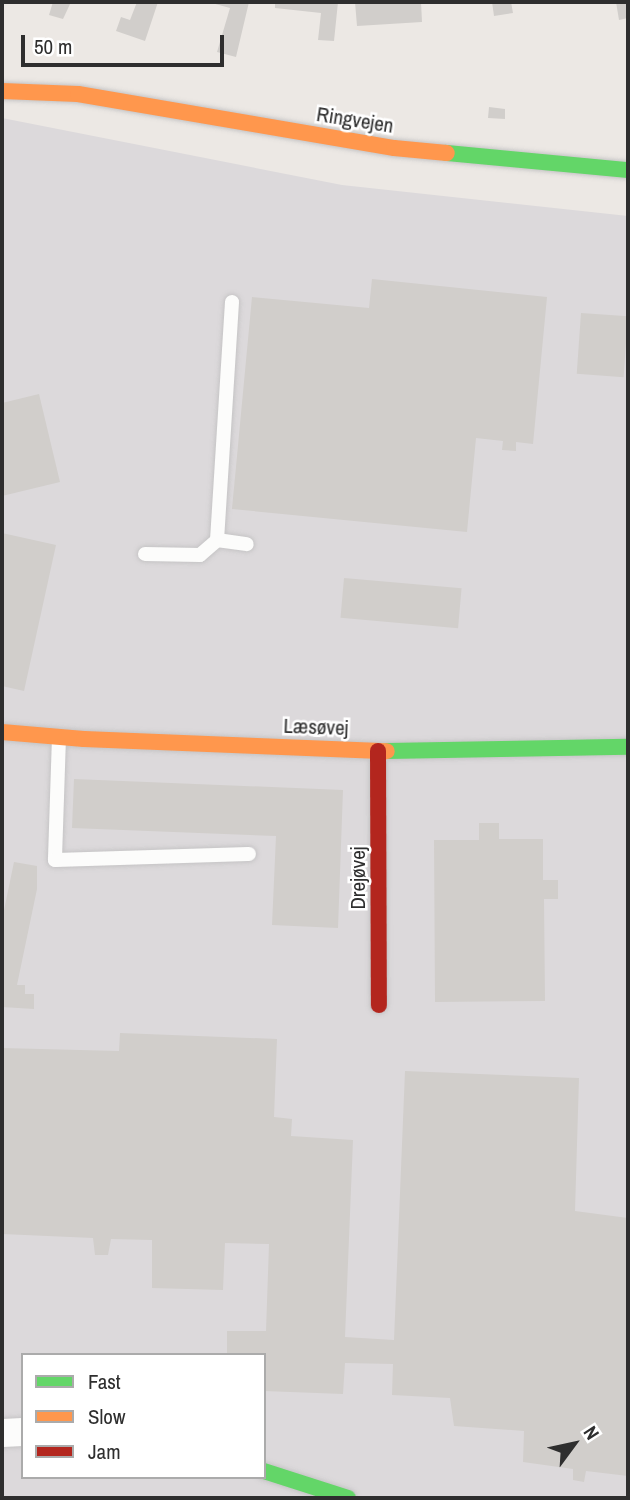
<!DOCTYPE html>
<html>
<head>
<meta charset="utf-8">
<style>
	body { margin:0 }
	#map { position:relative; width:630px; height:1500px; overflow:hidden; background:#ece8e4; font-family:"Archivo Narrow",sans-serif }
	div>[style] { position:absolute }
	.industrial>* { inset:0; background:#dcd9db }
	.building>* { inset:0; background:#d1cecb; transform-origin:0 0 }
	.roads { filter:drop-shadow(0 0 2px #c5c4c5) drop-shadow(0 0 2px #c5c4c5) }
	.lane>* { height:14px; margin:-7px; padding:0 7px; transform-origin:7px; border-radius:7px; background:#fcfcfb }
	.street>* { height:28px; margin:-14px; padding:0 14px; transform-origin:14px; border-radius:14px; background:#fcfcfb }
	.fast>* { height:16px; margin:-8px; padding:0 8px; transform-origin:8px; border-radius:8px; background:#63d668 }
	.slow>* { height:16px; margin:-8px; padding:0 8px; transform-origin:8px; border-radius:8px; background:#ff974d }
	.jam>* { height:16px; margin:-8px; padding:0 8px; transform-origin:8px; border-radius:8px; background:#b3261e }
	span { translate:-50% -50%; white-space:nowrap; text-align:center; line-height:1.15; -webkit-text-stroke:5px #fff; paint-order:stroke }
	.street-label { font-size:21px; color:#2e2e2e }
	.frame { position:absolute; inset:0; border:4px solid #2e2e2e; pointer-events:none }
	.legend { position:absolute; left:21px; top:1353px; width:245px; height:126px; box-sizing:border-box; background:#fff; border:2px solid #ababab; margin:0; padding:9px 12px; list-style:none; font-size:21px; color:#2e2e2e }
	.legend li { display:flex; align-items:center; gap:14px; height:35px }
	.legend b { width:35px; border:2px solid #ababab }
	.north { position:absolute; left:539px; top:1409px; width:70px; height:70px; -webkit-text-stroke:5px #fff; paint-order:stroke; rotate:57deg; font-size:19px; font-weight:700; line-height:28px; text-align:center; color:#2e2e2e }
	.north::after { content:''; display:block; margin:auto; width:24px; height:32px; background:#2e2e2e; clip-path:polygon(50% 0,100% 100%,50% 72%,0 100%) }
	.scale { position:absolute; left:21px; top:35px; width:203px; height:32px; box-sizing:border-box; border:4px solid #2e2e2e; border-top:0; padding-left:9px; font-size:21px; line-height:24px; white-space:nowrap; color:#2e2e2e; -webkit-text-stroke:5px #fff; paint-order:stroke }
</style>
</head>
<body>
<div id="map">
	<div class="industrial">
		<div style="clip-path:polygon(evenodd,2px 118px,342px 185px,628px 216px,628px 1498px,2px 1498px,2px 118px,23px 1355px,264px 1355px,264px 1477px,23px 1477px,23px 1355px)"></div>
	</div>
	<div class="building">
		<div style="clip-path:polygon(53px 2px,71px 2px,63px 19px,49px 15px)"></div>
		<div style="clip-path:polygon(137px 2px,158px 2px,145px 41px,116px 31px,121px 17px,130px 20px)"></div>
		<div style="clip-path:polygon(208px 2px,249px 2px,236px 57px,217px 52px,230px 8px)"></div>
		<div style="clip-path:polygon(275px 2px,338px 2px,334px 41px,318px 40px,321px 13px,275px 8px)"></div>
		<div style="clip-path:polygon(355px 2px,421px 2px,422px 22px,357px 26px)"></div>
		<div style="clip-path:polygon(492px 2px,511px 2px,513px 13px,494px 16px)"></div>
		<div style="clip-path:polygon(616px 2px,628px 2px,628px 18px,619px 20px)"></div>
		<div style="clip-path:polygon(489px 107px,505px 109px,505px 119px,488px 118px)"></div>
		<div style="clip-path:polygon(372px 279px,547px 297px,533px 444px,516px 442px,516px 451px,502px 450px,503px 441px,476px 438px,467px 532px,232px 509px,252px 297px,369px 308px)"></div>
		<div style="left:581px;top:313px;width:47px;height:61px;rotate:4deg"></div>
		<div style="clip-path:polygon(39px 394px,60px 482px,2px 496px,2px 403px)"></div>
		<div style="clip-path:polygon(2px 533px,56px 545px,24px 691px,2px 686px)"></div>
		<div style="left:344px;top:578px;width:118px;height:40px;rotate:5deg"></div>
		<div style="clip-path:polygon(74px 779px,343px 790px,338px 928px,272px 925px,276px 836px,72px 828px)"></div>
		<div style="clip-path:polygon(479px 823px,499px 823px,499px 839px,543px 839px,543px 880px,558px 880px,558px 899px,544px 899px,545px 1001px,435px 1002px,434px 840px,479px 840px)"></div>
		<div style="clip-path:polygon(14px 862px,37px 866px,37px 889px,17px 985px,25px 985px,25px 994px,34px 994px,34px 1009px,2px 1007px,2px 920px)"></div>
		<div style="clip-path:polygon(120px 1033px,277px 1039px,274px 1117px,292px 1119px,291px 1136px,353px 1140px,345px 1337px,394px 1340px,405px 1071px,579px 1078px,575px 1211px,628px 1218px,628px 1476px,586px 1471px,584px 1482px,573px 1480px,573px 1469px,523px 1462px,524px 1431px,454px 1426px,450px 1398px,392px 1395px,393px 1364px,345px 1363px,343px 1394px,264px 1391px,264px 1355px,227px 1355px,227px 1331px,266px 1331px,269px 1244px,225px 1243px,223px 1290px,152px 1288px,152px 1240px,111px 1239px,108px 1255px,95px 1255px,93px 1238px,2px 1234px,2px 1048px,119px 1051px)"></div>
	</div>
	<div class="roads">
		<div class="lane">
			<div style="left:232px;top:302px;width:238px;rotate:93.6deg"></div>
			<div style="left:217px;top:540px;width:30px;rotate:8deg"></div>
			<div style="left:145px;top:554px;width:55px;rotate:1deg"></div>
			<div style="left:200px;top:555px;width:23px;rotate:-41deg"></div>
			<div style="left:59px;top:737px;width:123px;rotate:91.9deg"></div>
			<div style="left:55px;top:860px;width:194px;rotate:-1.8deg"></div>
		</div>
		<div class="street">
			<div style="left:2px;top:1433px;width:21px;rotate:-3deg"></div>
		</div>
		<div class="fast">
			<div style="left:447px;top:153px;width:182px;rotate:5.4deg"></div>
			<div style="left:387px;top:751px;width:241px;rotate:-1deg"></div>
			<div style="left:264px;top:1471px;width:88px;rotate:17.8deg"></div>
		</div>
		<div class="slow">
			<div style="left:2px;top:91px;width:76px;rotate:2.3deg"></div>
			<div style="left:78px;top:94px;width:321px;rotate:9.7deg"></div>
			<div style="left:394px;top:148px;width:53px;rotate:5.4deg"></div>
			<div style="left:2px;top:732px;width:82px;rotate:4.9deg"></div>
			<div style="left:84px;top:739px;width:303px;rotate:2.3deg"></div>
		</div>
		<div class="jam">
			<div style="left:378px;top:751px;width:254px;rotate:89.8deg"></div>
		</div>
	</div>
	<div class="street-label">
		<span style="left:355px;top:120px;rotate:9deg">Ringvejen</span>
		<span style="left:316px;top:727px;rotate:2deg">Læsøvej</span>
		<span style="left:358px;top:878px;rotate:-90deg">Drejøvej</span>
	</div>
	<div class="frame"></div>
	<ul class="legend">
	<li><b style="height:9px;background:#63d668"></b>Fast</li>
	<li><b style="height:9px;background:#ff974d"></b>Slow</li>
	<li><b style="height:9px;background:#b3261e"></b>Jam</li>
	</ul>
	<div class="north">N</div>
	<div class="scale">50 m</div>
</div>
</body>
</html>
